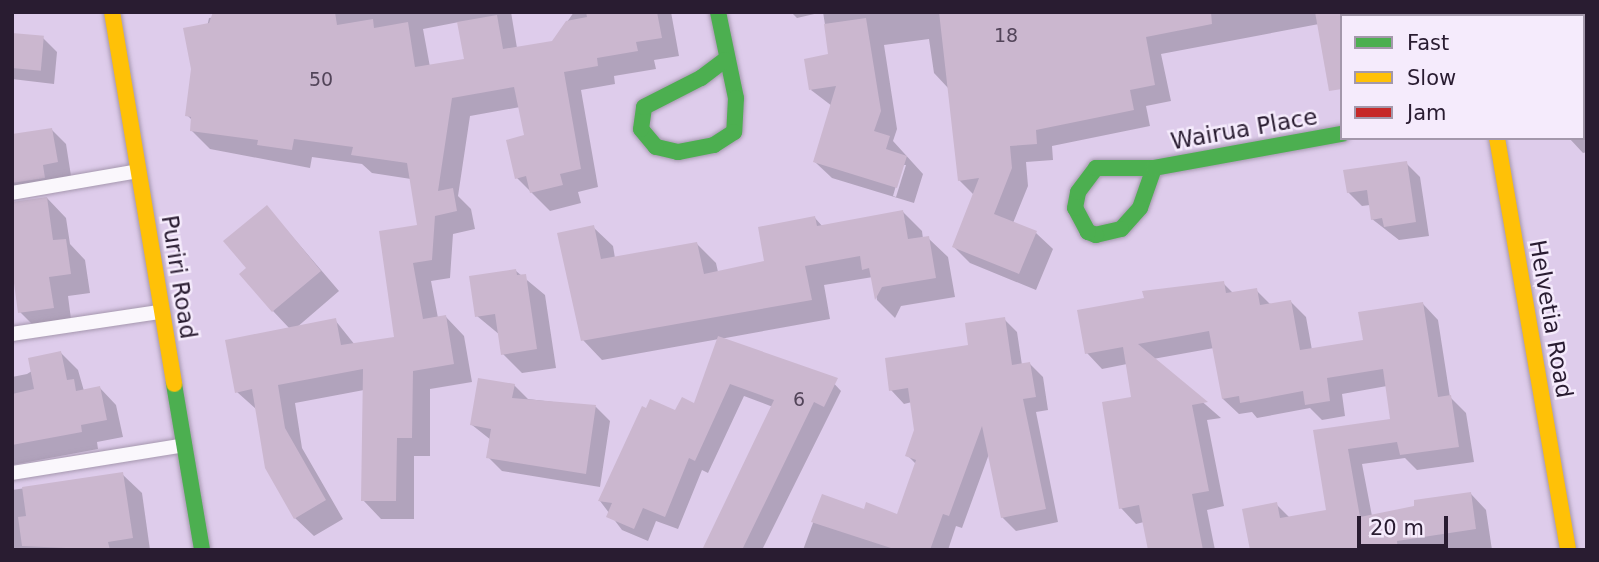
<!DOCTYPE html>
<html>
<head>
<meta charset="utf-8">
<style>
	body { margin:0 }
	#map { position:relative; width:1599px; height:562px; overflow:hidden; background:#decceb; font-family:"DejaVu Sans",sans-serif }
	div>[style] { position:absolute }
	.shadow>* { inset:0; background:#0003 }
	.building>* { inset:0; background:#cbb7cf; transform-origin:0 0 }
	.roads { filter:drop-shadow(0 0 2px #a597ae) drop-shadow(0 0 2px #a597ae) }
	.lane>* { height:14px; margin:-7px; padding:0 7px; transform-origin:7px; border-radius:7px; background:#faf7fc }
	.fast>* { height:16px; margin:-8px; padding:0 8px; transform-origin:8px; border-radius:8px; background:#4caf50 }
	.slow>* { height:16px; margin:-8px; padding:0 8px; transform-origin:8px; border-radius:8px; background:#ffc107 }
	.jam>* { height:16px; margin:-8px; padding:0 8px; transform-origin:8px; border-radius:8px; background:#c62828 }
	span { translate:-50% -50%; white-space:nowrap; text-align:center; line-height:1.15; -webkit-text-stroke:5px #f5ebfc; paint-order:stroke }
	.number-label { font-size:19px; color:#524459 }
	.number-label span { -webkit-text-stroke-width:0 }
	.street-label { font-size:23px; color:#291c31 }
	.frame { position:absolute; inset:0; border:14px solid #291c31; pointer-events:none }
	.legend { position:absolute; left:1340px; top:14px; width:245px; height:126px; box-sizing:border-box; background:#f5ebfc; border:2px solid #a398ab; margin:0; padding:9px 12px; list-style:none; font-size:21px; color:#291c31 }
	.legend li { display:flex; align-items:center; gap:14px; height:35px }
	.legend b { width:35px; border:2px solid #a398ab }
	.scale { position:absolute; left:1357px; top:516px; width:91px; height:32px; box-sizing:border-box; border:4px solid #291c31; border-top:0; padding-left:9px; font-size:21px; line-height:24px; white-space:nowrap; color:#291c31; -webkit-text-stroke:5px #f5ebfc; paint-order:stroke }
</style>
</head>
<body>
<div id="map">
	<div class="shadow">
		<div style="clip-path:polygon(evenodd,215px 12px,511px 12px,517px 48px,553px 42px,574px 12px,671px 12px,679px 56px,654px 60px,656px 69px,614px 76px,615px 84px,581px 90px,598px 187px,578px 192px,581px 203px,550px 211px,517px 178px,527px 136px,520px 107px,470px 116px,458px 196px,471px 209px,475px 229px,453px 234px,450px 278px,431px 281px,438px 318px,446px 317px,464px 336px,472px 382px,430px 389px,430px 456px,414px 456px,414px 519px,381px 519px,363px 500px,364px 390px,295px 403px,302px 448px,343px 519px,314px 536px,295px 518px,257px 410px,237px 392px,290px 329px,273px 311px,248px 269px,267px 207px,339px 291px,296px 328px,335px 320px,355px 345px,396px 338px,419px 227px,411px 179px,372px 173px,362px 164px,312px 157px,310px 168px,210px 149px,191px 130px,193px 121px,187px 115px,209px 18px,216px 17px,215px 12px,459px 22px,466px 61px,430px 67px,423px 29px,459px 22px)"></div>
		<div style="clip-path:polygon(evenodd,791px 12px,1400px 12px,1401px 16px,1342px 16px,1319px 24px,1161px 54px,1171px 101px,1146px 106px,1150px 126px,1052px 146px,1053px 160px,1026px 162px,1028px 186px,1013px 223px,1036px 233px,1053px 249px,1036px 290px,970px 263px,954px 247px,974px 195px,959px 180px,949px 89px,934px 73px,929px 39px,884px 45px,897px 129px,893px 141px,923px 174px,914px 203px,832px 178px,815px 162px,832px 106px,811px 90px,830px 56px,823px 12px,797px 18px,791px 12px,902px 165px,906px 165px,896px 197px,893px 196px,902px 165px)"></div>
		<div style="clip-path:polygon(1572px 12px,1587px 12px,1587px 36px,1583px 16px)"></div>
		<div style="clip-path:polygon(12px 34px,43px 38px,57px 52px,54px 84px,12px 79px)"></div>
		<div style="clip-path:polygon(1587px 105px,1587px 152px,1583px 153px,1569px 138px,1583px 138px)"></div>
		<div style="clip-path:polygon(52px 130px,66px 144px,71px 176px,12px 188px,12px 136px)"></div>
		<div style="clip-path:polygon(1406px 163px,1420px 177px,1429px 236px,1399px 240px,1372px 219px,1370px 205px,1362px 206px,1348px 192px)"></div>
		<div style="clip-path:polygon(47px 198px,66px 218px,70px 244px,85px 260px,90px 293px,68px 296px,72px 327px,39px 331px,20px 312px)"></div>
		<div style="clip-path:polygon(903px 212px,922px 231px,923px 239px,928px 238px,948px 257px,955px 297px,901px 306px,895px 318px,877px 300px,873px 277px,824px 285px,830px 319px,720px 339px,828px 377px,841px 391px,762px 550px,704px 550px,773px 407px,744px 396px,708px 473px,702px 470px,678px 529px,656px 521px,648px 541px,622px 530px,600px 501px,676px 413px,695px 405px,719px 339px,602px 360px,583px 340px,593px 227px,613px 246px,615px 258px,697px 244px,716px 263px,718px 272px,766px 262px,815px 218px,823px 227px)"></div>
		<div style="clip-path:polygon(516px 271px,545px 295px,556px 368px,522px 373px,503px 354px,500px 335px,477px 316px)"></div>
		<div style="clip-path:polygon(1223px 283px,1234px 294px,1256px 290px,1271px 305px,1291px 302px,1306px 317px,1312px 350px,1365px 342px,1423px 304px,1438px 320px,1450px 397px,1466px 413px,1474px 462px,1417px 470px,1405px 458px,1362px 464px,1372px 516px,1471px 494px,1486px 510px,1492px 550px,1252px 550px,1276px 504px,1290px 518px,1328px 511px,1315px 432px,1392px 421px,1387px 386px,1342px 394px,1345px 416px,1322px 420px,1310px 408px,1257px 418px,1252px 412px,1239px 414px,1223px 399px,1214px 348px,1153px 359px,1221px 418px,1207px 420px,1224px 506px,1207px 510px,1215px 550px,1150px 550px,1144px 522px,1136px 524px,1121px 508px,1133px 399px,1127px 364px,1102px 369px,1087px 353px)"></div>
		<div style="clip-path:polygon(1004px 319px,1017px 332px,1022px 365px,1030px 364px,1043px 377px,1048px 410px,1036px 412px,1058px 522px,1016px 531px,1002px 517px,989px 454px,962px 528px,956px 526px,948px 550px,803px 550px,823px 496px,865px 511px,898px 516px,917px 465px,907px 455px,916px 431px,912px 402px,904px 404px,891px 390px,970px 347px)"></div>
		<div style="clip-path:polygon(61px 353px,78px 370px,84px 391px,100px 388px,116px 405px,123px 437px,97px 442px,98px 449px,12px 465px,12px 377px,27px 374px)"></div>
		<div style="clip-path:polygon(514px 385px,528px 399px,596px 407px,610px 421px,600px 487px,502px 471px,488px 457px,491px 440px,472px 425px)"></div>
		<div style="clip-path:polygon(122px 474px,142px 493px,150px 550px,12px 550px,12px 490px)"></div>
	</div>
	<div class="building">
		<div style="clip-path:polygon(213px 12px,335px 12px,337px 25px,373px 19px,374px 28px,408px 22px,415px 67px,464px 59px,457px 22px,497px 15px,503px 49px,552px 41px,566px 21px,587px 17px,586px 12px,657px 12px,662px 38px,636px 42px,638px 51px,597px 58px,598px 66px,564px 72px,581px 169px,560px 174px,563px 185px,530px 193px,526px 176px,515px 179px,506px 140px,524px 135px,514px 87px,452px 98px,438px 191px,453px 188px,457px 211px,435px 216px,432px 260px,413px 263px,423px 319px,446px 315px,454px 364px,413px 371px,412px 438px,397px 438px,396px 501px,361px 501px,363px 369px,278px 385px,285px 428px,326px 500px,294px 519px,265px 468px,252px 389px,235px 393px,225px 340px,336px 318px,341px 345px,394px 337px,379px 231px,417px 225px,407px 163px,351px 155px,353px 147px,294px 139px,292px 150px,257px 145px,258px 140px,190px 131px,191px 117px,185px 116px,191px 69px,183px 28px,209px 23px)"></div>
		<div style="clip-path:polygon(939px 12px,1211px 12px,1212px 24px,1146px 37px,1155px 85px,1130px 90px,1134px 110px,1036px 130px,1037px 144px,1010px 146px,1012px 168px,994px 214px,1037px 231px,1019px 274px,952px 247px,979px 178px,958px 181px)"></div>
		<div style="clip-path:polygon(1315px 12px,1342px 12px,1342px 89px,1329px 91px)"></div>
		<div style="clip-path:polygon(866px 18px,881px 111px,874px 131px,890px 136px,886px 149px,907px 156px,897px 188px,813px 162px,836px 86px,809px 90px,804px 59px,828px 54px,824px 24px)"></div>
		<div style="left:12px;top:33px;width:32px;height:35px;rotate:5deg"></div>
		<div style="clip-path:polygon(52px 128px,58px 162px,43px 165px,45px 178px,12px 183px,12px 134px)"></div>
		<div style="clip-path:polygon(1407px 161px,1416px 222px,1384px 227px,1382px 218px,1371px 220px,1367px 190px,1347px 193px,1343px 170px)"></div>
		<div style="clip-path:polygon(47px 197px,53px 240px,66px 239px,71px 274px,49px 277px,54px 308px,18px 313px,12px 268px,12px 202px)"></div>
		<div style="clip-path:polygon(267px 205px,321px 271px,272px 312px,239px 274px,246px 268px,223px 241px)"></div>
		<div style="clip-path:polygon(903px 210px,908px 239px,929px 236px,936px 278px,882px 287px,875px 300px,869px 268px,862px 270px,860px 256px,805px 266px,812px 300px,581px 341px,557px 233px,594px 225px,601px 259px,697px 242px,704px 274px,764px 261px,758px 227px,815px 216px,817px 226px)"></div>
		<div style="clip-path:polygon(516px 269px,517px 275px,526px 274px,537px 349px,501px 355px,495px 314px,475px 317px,469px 276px)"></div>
		<div style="clip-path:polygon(1224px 281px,1226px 293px,1257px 288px,1260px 305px,1291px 300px,1300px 350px,1363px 340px,1358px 312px,1423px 302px,1438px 397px,1451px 395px,1459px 447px,1400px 455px,1397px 442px,1348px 449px,1360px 517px,1414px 506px,1414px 500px,1471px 492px,1476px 529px,1397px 541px,1398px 550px,1250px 550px,1242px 509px,1277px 502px,1280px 518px,1326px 510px,1313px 430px,1390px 419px,1383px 369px,1327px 378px,1330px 401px,1305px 405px,1303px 391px,1240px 403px,1239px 396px,1222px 399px,1209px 331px,1138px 344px,1208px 402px,1192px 405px,1209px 491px,1192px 494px,1203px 550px,1148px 550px,1139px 505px,1119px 509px,1102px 402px,1131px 397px,1123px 347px,1085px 354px,1077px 310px,1144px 298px,1142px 291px)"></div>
		<div style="clip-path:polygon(1005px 317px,1012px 365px,1030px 362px,1036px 397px,1023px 399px,1046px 509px,1001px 518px,982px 426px,949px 516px,943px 514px,930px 550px,897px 550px,811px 522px,822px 494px,864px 509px,866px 502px,897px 514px,916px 460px,905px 456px,914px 430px,908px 388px,889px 391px,885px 358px,968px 345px,965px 323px)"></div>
		<div style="clip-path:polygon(718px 336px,838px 378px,824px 407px,814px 402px,742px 550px,702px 550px,774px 400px,730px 384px,695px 461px,689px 458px,665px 517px,643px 508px,634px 529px,606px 517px,612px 503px,598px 501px,642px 406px,646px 408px,650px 399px,675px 410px,682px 397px,694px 403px)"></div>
		<div style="clip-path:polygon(61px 351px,67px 380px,74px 379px,76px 391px,100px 386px,107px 420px,81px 425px,82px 432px,12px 445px,12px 394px,34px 389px,28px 358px)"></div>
		<div style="clip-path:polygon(478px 378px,515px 384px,512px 398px,596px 405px,586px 474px,486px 458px,491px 429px,470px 425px)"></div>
		<div style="clip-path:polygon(123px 472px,133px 538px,108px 542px,110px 550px,22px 546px,18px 517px,26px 516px,22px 487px)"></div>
	</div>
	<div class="roads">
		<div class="lane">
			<div style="left:12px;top:193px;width:128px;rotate:-9.9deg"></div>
			<div style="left:12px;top:334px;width:150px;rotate:-8.5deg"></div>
			<div style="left:12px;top:473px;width:174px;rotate:-9.2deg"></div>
		</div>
		<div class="fast">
			<div style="left:718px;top:12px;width:88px;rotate:78.2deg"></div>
			<div style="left:736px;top:98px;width:34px;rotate:93deg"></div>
			<div style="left:734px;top:132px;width:24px;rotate:147deg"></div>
			<div style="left:714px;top:145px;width:37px;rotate:169deg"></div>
			<div style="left:678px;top:152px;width:23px;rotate:-167deg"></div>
			<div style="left:656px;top:147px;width:23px;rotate:-130deg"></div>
			<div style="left:641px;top:129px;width:22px;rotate:-82deg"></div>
			<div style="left:644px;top:107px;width:64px;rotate:-27deg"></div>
			<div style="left:701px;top:78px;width:30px;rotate:-37deg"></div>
			<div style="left:1154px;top:168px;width:42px;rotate:109.3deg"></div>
			<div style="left:1140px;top:208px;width:28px;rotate:132deg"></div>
			<div style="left:1121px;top:229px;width:26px;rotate:167deg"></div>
			<div style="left:1096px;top:235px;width:9px;rotate:-159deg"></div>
			<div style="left:1088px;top:232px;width:27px;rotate:-118deg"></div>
			<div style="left:1075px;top:208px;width:16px;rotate:-79deg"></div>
			<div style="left:1078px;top:192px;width:30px;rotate:-53deg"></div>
			<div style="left:1096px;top:168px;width:58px"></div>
			<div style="left:1154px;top:168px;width:191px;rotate:-10.3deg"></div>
			<div style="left:174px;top:384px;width:168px;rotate:80.4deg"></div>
		</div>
		<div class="slow">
			<div style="left:112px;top:12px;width:377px;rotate:80.5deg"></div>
			<div style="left:1497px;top:138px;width:418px;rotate:80.2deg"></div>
		</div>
		<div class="jam">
			<div style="left:1475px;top:12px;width:4px;rotate:90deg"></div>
		</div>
	</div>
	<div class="number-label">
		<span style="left:1006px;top:36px">18</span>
		<span style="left:321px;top:80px">50</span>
		<span style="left:799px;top:400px">6</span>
	</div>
	<div class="street-label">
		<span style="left:1244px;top:129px;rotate:-10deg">Wairua Place</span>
		<span style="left:179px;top:277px;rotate:81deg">Puriri Road</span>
		<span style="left:1551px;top:319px;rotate:80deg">Helvetia Road</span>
	</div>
	<div class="frame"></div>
	<ul class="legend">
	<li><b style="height:9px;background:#4caf50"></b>Fast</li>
	<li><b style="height:9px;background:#ffc107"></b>Slow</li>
	<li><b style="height:9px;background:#c62828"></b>Jam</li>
	</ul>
	<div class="scale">20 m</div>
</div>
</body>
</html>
